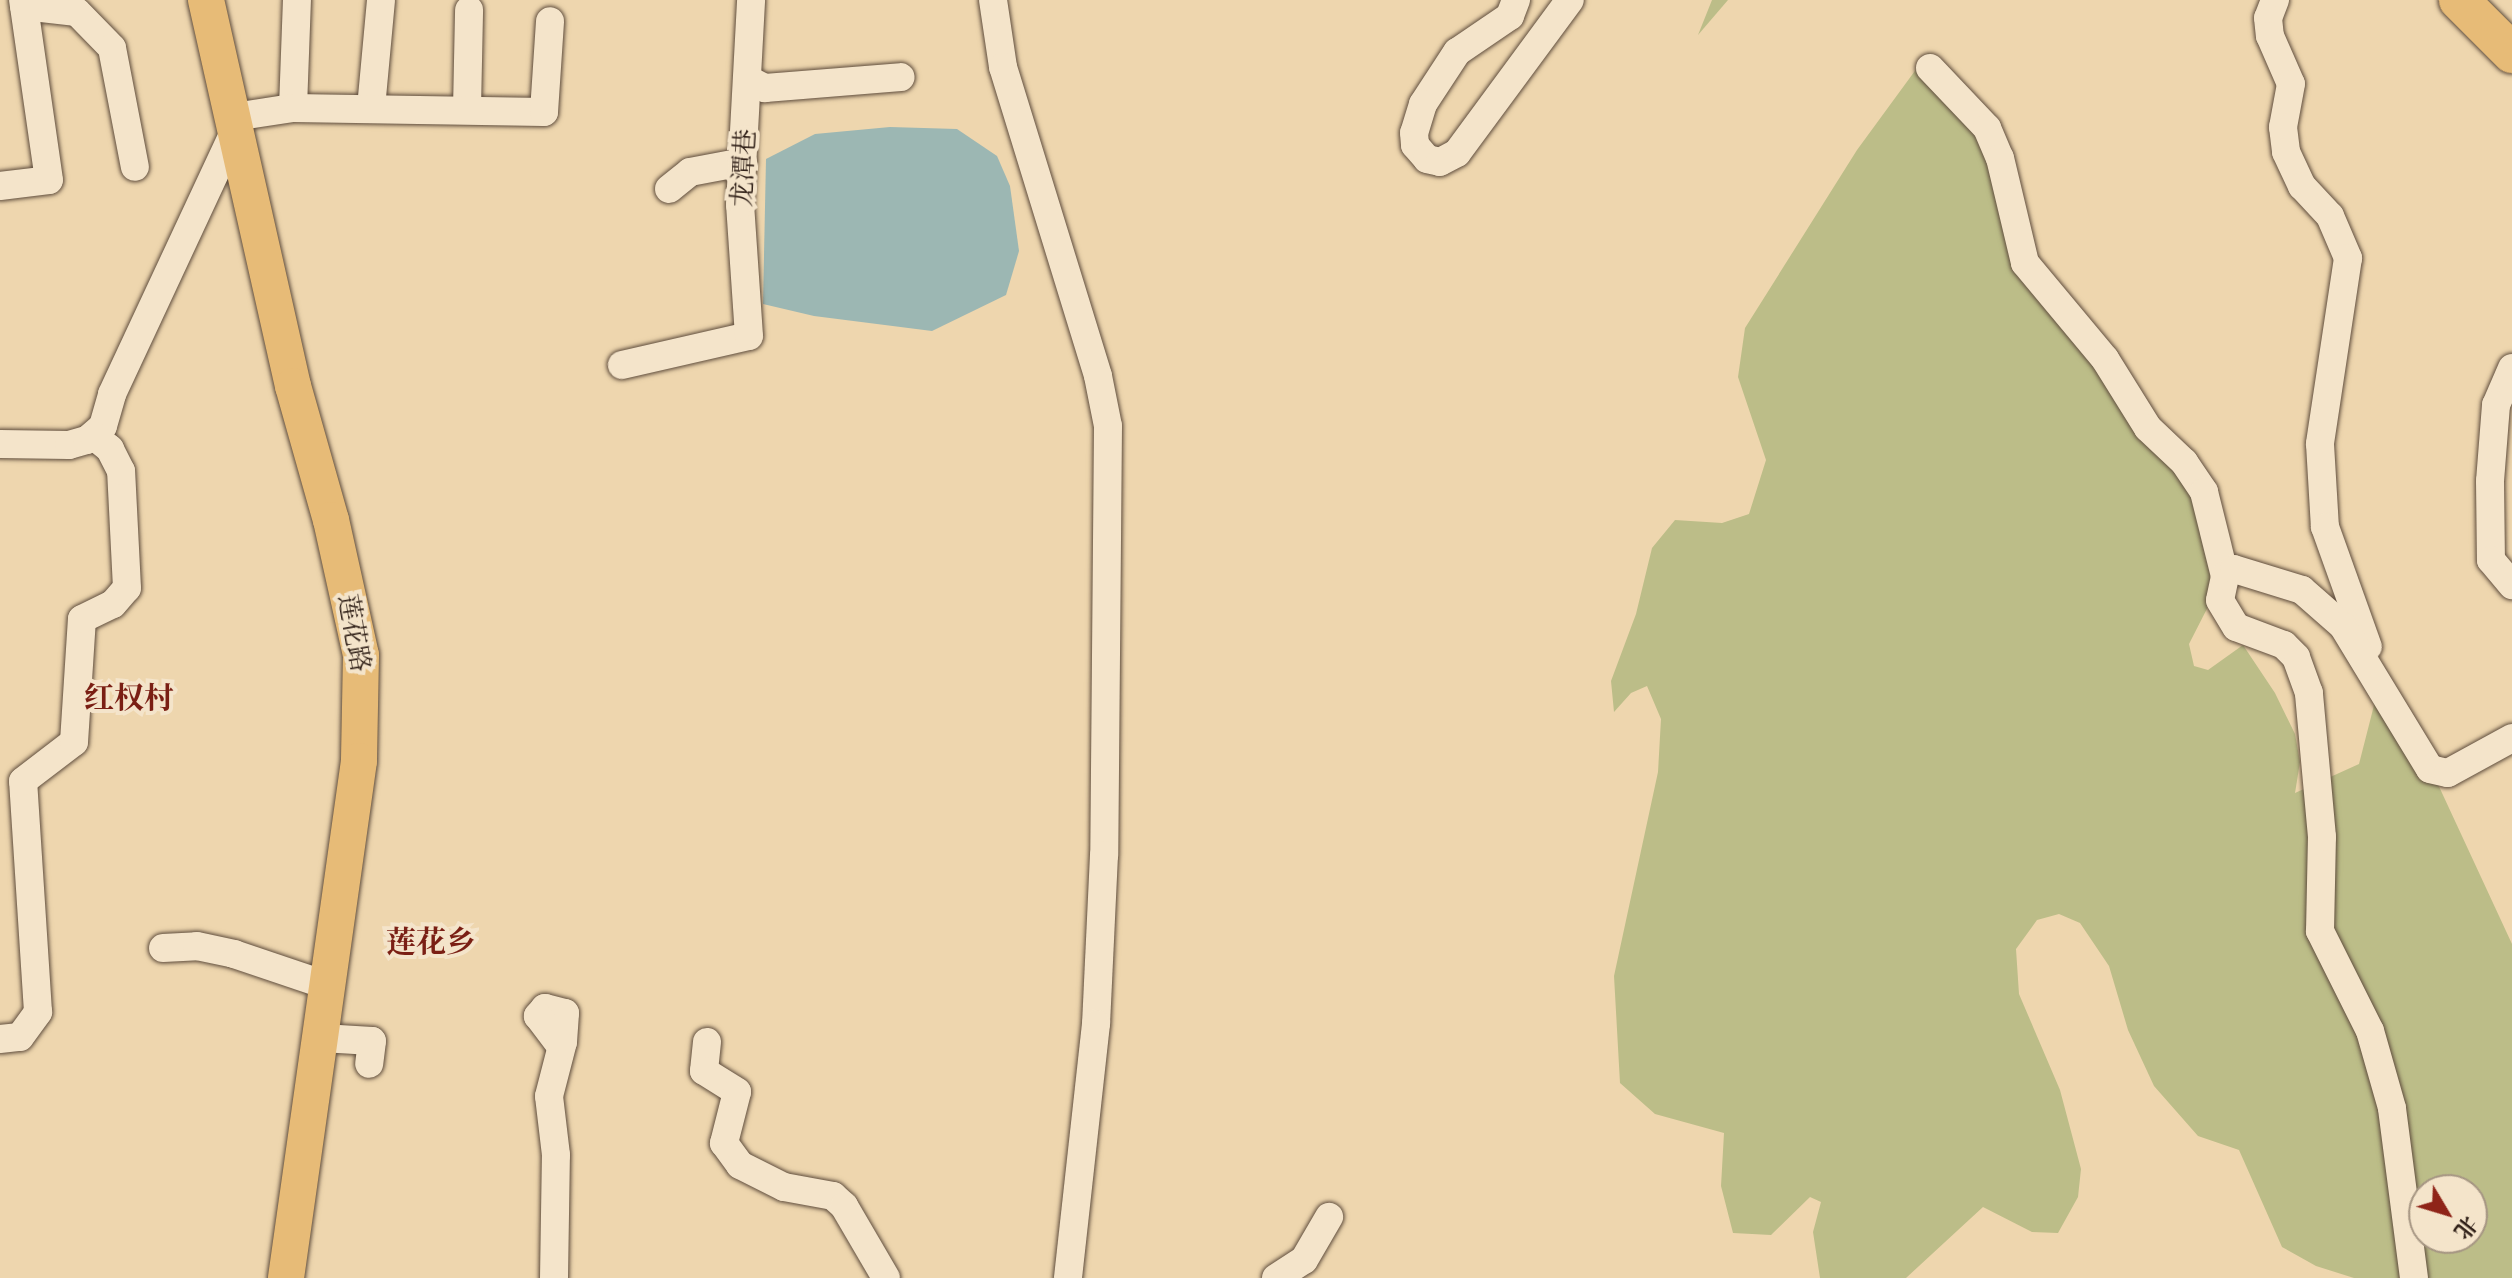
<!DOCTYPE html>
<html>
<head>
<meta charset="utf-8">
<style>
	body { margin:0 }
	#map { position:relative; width:2512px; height:1278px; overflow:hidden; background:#eed6ae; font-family:Cardo,"Noto Serif SC",serif }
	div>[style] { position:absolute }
	.green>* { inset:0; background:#bcbd88 }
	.water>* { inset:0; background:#9cb7b3 }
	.roads { filter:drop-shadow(0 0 2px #5f4d3d) drop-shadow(0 0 2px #5f4d3d) }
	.minor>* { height:28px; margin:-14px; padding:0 14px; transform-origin:14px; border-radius:14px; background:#f4e4ca }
	.major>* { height:36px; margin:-18px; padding:0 18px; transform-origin:18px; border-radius:18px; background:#e7bb77 }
	.highway>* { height:40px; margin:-20px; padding:0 20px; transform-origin:20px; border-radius:20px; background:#e7bb77 }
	span { translate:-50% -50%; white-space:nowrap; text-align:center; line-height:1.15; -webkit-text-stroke:8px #f4e4ca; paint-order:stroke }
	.street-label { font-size:26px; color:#2f1f17 }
	.quarter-label { font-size:30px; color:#7a1f14; font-weight:700 }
	.north { position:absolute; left:2408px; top:1174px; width:80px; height:80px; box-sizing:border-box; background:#f4e4ca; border:2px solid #a59582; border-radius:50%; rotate:128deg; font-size:22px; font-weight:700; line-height:32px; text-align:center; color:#2f1f17 }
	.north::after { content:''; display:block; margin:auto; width:28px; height:36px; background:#8f2418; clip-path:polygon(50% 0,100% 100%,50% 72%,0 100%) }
</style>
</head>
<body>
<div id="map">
	<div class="green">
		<div style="clip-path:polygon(1712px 0,1728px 0,1698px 35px)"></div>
		<div style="clip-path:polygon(evenodd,1928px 53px,1962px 89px,2046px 294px,2193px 483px,2214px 595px,2189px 644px,2194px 666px,2208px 670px,2243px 645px,2275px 693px,2295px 734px,2300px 762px,2295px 793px,2359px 764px,2382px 674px,2417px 739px,2512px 944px,2512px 1278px,2354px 1278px,2316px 1266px,2282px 1247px,2239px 1150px,2198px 1136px,2154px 1086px,2128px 1030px,2109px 966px,2080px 923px,2059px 914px,2037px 920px,2016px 949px,2019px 994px,2060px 1090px,2081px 1169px,2078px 1197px,2058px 1233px,2032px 1232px,1983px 1207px,1906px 1278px,1820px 1278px,1813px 1232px,1821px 1202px,1810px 1197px,1771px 1235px,1733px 1233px,1721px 1186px,1724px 1133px,1655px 1114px,1620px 1083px,1614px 976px,1658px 772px,1661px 719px,1647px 686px,1631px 693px,1614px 712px,1611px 681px,1636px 614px,1652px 548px,1675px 520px,1722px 523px,1749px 514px,1766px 460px,1738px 377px,1745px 328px,1857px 150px,1928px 53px,2424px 1190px,2472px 1190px,2472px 1238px,2424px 1238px,2424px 1190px)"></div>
	</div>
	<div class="water">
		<div style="clip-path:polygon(890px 127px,957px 129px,997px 156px,1010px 186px,1019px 251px,1006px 295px,932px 331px,814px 316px,763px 304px,766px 159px,815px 134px)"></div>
	</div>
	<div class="roads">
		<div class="minor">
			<div style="left:993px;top:0;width:68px;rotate:81.5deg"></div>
			<div style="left:1003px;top:67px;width:323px;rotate:72.9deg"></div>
			<div style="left:1098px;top:376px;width:51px;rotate:78.7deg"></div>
			<div style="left:1108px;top:426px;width:429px;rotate:90.5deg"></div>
			<div style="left:1104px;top:855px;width:169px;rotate:92.7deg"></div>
			<div style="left:1096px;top:1024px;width:256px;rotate:96.3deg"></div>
			<div style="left:1516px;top:0;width:17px;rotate:111deg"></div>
			<div style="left:1510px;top:16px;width:64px;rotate:145.8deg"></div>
			<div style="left:1457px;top:52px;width:62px;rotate:123.2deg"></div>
			<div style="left:1423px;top:104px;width:30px;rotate:107deg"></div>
			<div style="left:1414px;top:133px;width:12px;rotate:85deg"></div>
			<div style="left:1415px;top:145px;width:18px;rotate:49deg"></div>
			<div style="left:1427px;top:159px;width:13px;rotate:13deg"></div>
			<div style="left:1440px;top:162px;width:19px;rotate:-28deg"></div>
			<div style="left:1457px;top:153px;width:190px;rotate:-53.6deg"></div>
			<div style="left:2275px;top:0;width:19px;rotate:111deg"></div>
			<div style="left:2268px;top:18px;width:18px;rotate:84deg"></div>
			<div style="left:2270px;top:36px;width:52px;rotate:66.4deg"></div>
			<div style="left:2291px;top:84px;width:44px;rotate:100.5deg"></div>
			<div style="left:2283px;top:127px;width:25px;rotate:83deg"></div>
			<div style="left:2286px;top:152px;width:38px;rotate:65deg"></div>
			<div style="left:2302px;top:186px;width:41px;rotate:47deg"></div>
			<div style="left:2330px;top:216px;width:46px;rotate:66.8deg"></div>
			<div style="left:2348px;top:258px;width:188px;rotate:98.6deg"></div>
			<div style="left:2320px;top:444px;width:83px;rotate:86.6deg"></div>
			<div style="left:2325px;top:527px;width:127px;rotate:70.3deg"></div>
			<div style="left:24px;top:6px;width:53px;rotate:6.5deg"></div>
			<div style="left:77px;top:12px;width:50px;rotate:45.8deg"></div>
			<div style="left:112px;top:48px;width:121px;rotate:79.1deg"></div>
			<div style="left:1930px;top:68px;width:83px;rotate:46.5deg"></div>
			<div style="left:1987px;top:128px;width:33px;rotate:67deg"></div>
			<div style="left:2000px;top:158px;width:108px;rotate:76.6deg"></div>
			<div style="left:2025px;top:263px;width:125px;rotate:50.2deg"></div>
			<div style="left:2105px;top:359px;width:81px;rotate:58.1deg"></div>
			<div style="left:2148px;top:428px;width:50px;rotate:43.4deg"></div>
			<div style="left:2184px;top:462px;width:36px;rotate:56deg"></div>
			<div style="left:2204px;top:492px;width:87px;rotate:76deg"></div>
			<div style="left:749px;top:80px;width:18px;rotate:27deg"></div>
			<div style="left:765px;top:88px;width:136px;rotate:-4.6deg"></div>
			<div style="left:293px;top:108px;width:108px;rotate:-87.9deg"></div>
			<div style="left:371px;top:108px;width:108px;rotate:-84.7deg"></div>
			<div style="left:467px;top:109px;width:99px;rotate:-88.8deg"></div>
			<div style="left:234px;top:117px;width:60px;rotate:-8.7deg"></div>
			<div style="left:293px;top:108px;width:251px;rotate:0.9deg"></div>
			<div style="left:544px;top:112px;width:91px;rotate:-86.2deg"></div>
			<div style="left:0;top:186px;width:49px;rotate:-7deg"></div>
			<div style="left:49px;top:180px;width:182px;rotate:-98.2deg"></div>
			<div style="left:669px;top:189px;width:27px;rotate:-39deg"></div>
			<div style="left:690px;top:172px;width:54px;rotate:-10.7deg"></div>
			<div style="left:622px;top:365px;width:130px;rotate:-12.9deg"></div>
			<div style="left:749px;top:336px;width:131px;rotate:-93.9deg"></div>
			<div style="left:740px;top:205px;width:205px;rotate:-86.9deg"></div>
			<div style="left:2512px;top:368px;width:40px;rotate:113.4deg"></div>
			<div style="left:2496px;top:405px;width:76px;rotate:94.5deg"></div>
			<div style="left:2490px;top:481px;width:79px;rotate:89.3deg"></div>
			<div style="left:2491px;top:560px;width:33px;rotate:50deg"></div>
			<div style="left:0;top:444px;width:69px;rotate:0.8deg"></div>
			<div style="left:69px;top:445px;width:19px;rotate:-16deg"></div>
			<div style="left:87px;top:440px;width:21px;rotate:-41deg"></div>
			<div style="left:103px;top:426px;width:33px;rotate:-74deg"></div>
			<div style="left:112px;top:394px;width:293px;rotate:-65deg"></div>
			<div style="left:163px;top:948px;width:34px;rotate:-3deg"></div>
			<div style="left:197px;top:946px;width:38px;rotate:12deg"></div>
			<div style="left:234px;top:954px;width:100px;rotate:18.6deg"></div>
			<div style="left:322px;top:1038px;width:50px;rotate:3.4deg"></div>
			<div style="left:372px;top:1041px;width:23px;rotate:97deg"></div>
			<div style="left:0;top:1039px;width:20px;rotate:-6deg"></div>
			<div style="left:20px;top:1037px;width:31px;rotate:-54deg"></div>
			<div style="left:38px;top:1012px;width:231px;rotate:-93.7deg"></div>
			<div style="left:23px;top:781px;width:64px;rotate:-37.4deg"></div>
			<div style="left:74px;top:742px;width:123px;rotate:-86.3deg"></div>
			<div style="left:82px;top:619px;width:34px;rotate:-26deg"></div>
			<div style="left:113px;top:604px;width:21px;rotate:-49deg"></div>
			<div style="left:127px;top:588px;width:117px;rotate:-92.9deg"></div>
			<div style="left:121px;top:471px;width:25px;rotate:-117deg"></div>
			<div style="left:110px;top:449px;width:21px;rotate:-141deg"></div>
			<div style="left:707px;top:1042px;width:29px;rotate:96deg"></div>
			<div style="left:704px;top:1071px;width:39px;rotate:32deg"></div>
			<div style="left:737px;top:1092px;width:53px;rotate:104.3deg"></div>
			<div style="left:724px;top:1143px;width:27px;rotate:54deg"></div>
			<div style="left:740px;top:1165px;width:49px;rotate:26.6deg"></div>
			<div style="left:784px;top:1187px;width:50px;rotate:10.4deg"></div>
			<div style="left:833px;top:1196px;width:15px;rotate:42deg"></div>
			<div style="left:844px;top:1206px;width:83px;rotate:59.7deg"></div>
			<div style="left:554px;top:1278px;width:123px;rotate:-89.1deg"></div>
			<div style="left:556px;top:1155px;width:59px;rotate:-96.8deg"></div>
			<div style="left:549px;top:1096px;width:56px;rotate:-75.5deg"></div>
			<div style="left:563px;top:1042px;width:29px;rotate:-86deg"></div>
			<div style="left:565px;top:1013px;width:21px;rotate:-166deg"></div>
			<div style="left:545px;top:1008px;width:11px;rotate:131deg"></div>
			<div style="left:538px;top:1016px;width:38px;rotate:53deg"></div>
			<div style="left:1276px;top:1278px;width:33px;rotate:-33deg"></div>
			<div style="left:1304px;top:1260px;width:50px;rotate:-59.8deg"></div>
			<div style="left:2414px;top:1278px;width:171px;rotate:-97.4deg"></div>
			<div style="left:2392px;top:1108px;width:80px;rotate:-105.9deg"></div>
			<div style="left:2370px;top:1031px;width:112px;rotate:-116.6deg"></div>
			<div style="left:2320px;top:931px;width:94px;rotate:-88.8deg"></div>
			<div style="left:2322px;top:837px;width:145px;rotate:-95.2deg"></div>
			<div style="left:2309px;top:693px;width:38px;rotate:-110deg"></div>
			<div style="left:2296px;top:657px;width:17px;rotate:-135deg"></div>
			<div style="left:2284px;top:645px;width:51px;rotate:-159.4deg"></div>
			<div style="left:2236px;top:627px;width:31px;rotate:-121deg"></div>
			<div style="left:2220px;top:600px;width:25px;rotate:-78deg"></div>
			<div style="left:2225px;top:576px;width:11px;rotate:-38deg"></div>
			<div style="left:2234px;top:569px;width:71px;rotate:17.2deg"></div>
			<div style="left:2302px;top:590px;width:55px;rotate:41.3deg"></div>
			<div style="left:2343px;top:626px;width:167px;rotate:58.7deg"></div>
			<div style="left:2430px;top:769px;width:18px;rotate:13deg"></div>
			<div style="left:2448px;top:773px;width:73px;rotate:-28.7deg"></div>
		</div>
		<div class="major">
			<div style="left:206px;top:0;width:396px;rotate:77.3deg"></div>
			<div style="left:293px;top:386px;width:139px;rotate:74.2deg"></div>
			<div style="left:331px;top:520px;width:138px;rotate:77.5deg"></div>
			<div style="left:361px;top:655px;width:106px;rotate:91.1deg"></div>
			<div style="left:359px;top:761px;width:522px;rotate:98.04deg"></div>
		</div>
		<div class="highway">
			<div style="left:2459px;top:0;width:75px;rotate:45deg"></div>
		</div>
	</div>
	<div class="street-label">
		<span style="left:744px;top:168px;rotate:-87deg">龙潭巷</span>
		<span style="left:354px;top:633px;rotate:80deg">莲花路</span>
	</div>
	<div class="quarter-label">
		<span style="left:129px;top:699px">红权村</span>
		<span style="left:431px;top:943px">莲花乡</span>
	</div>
	<div class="north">北</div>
</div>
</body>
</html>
